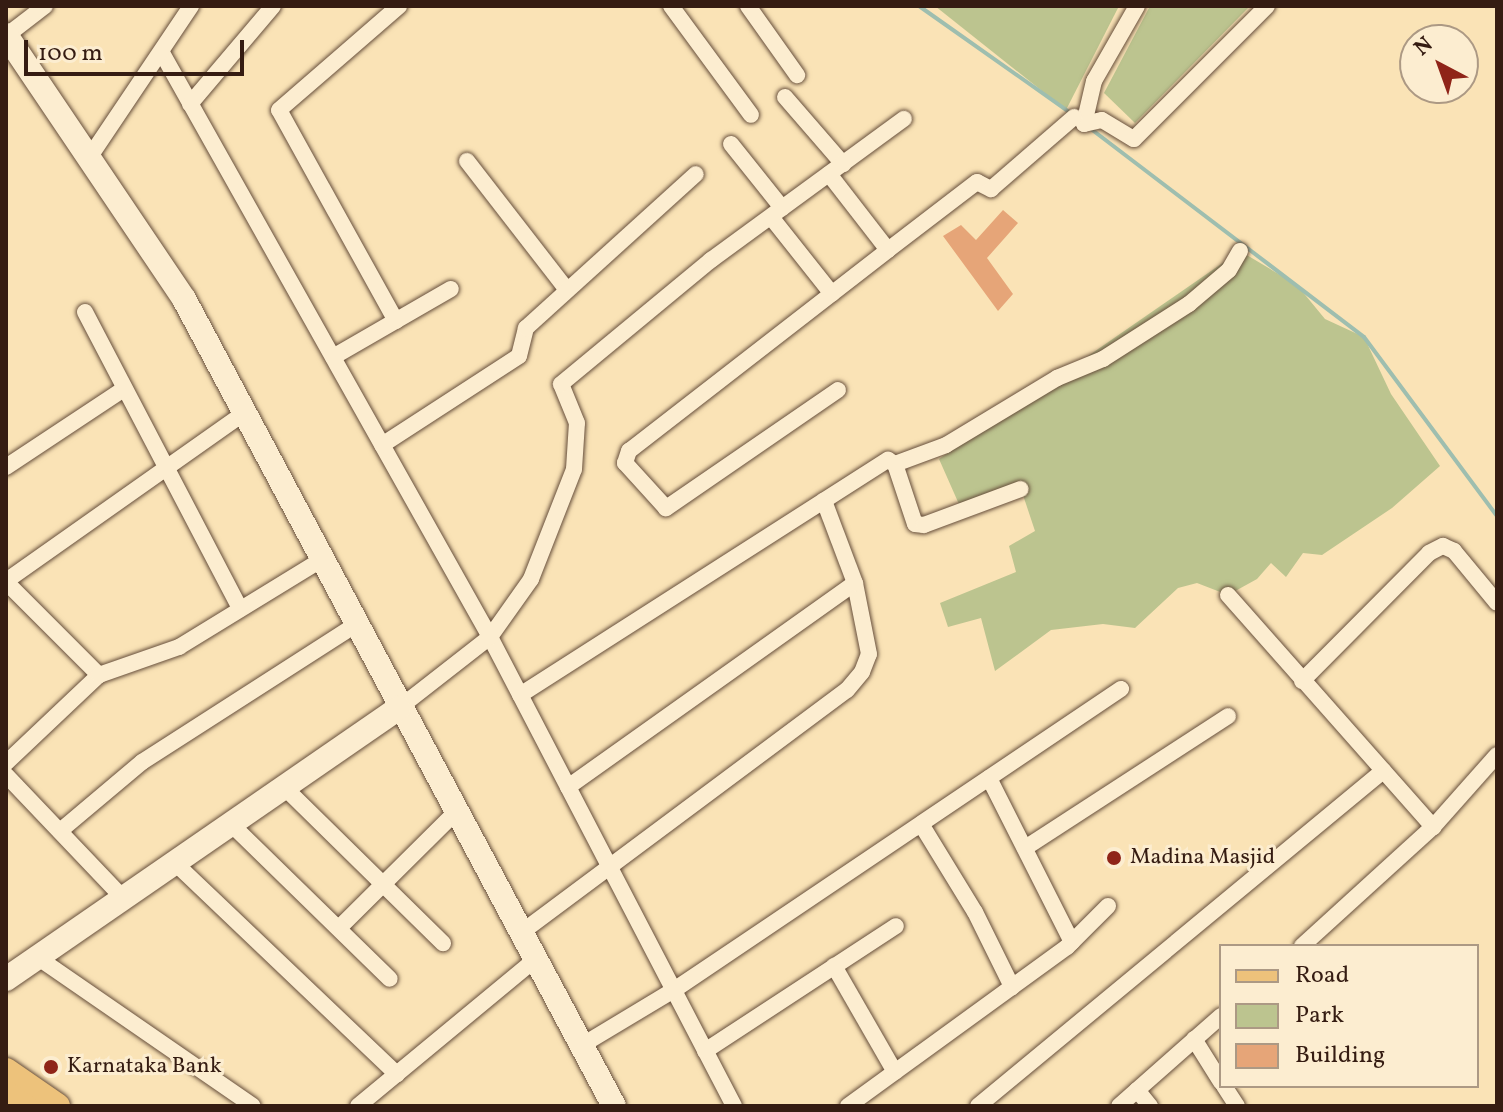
<!DOCTYPE html>
<html>
<head>
<meta charset="utf-8">
<style>
	body { margin:0 }
	#map { position:relative; width:1503px; height:1112px; overflow:hidden; background:#fae3b6; font-family:Vollkorn,serif }
	div>[style] { position:absolute }
	.green>* { inset:0; background:#bcc48f }
	.stream>* { height:4px; margin:-2px; padding:0 2px; transform-origin:2px; border-radius:2px; background:#9ebeaf }
	.building>* { inset:0; background:#e6a578 }
	.roads { filter:drop-shadow(0 0 2px #664e3b) drop-shadow(0 0 2px #664e3b) }
	.street>* { height:16px; margin:-8px; padding:0 8px; transform-origin:8px; border-radius:8px; background:#fcedd0 }
	.secondary>* { height:24px; margin:-12px; padding:0 12px; transform-origin:12px; border-radius:12px; background:#fcedd0 }
	.primary>* { height:26px; margin:-13px; padding:0 13px; transform-origin:13px; border-radius:13px; background:#edc27b }
	.dots>* { width:22px; height:22px; translate:-50% -50%; box-sizing:border-box; border:4px solid #fcedd0; border-radius:50% }
	span { translate:-50% -50%; white-space:nowrap; text-align:center; line-height:1.15; -webkit-text-stroke:6px #fcedd0; paint-order:stroke }
	.poi-label { font-size:22px; color:#351c12 }
	.left { translate:0 -50%; text-align:left }
	.frame { position:absolute; inset:0; border:8px solid #351c12; pointer-events:none }
	.legend { position:absolute; left:1219px; top:944px; width:260px; height:144px; box-sizing:border-box; background:#fcedd0; border:2px solid #ac9984; margin:0; padding:10px 14px; list-style:none; font-size:24px; color:#351c12 }
	.legend li { display:flex; align-items:center; gap:16px; height:40px }
	.legend b { width:40px; border:2px solid #ac9984 }
	.north { position:absolute; left:1399px; top:24px; width:80px; height:80px; box-sizing:border-box; background:#fcedd0; border:2px solid #ac9984; border-radius:50%; rotate:319deg; font-size:22px; font-weight:700; line-height:32px; text-align:center; color:#351c12 }
	.north::after { content:''; display:block; margin:auto; width:28px; height:36px; background:#8f2418; clip-path:polygon(50% 0,100% 100%,50% 72%,0 100%) }
	.scale { position:absolute; left:24px; top:40px; width:220px; height:36px; box-sizing:border-box; border:4px solid #351c12; border-top:0; padding-left:10px; font-size:24px; line-height:28px; white-space:nowrap; color:#351c12; -webkit-text-stroke:6px #fcedd0; paint-order:stroke }
</style>
</head>
<body>
<div id="map">
	<div class="green">
		<div style="clip-path:polygon(935px 6px,1119px 6px,1066px 110px)"></div>
		<div style="clip-path:polygon(1150px 6px,1250px 6px,1135px 123px,1104px 93px)"></div>
		<div style="clip-path:polygon(1240px 251px,1297px 285px,1325px 319px,1364px 337px,1391px 394px,1440px 466px,1392px 508px,1322px 555px,1303px 553px,1286px 577px,1271px 563px,1257px 579px,1228px 595px,1197px 583px,1178px 588px,1135px 628px,1103px 624px,1051px 630px,995px 671px,981px 618px,948px 627px,940px 603px,1016px 572px,1009px 546px,1035px 531px,1021px 489px,962px 511px,939px 459px)"></div>
	</div>
	<div class="stream">
		<div style="left:919px;top:6px;width:187px;rotate:35.2deg"></div>
		<div style="left:1091px;top:129px;width:343px;rotate:37.3deg"></div>
		<div style="left:1364px;top:337px;width:223px;rotate:53.4deg"></div>
	</div>
	<div class="building">
		<div style="clip-path:polygon(1003px 210px,1018px 223px,987px 258px,1013px 294px,998px 311px,943px 236px,961px 225px,976px 240px)"></div>
	</div>
	<div class="roads">
		<div class="street">
			<div style="left:671px;top:6px;width:135px;rotate:53.7deg"></div>
			<div style="left:748px;top:6px;width:85px;rotate:54.6deg"></div>
			<div style="left:1137px;top:6px;width:86px;rotate:119.8deg"></div>
			<div style="left:1094px;top:81px;width:44px;rotate:103.1deg"></div>
			<div style="left:1084px;top:124px;width:18px;rotate:-13deg"></div>
			<div style="left:1102px;top:120px;width:37px;rotate:31deg"></div>
			<div style="left:1134px;top:139px;width:188px;rotate:-45deg"></div>
			<div style="left:6px;top:36px;width:49px;rotate:-37.6deg"></div>
			<div style="left:162px;top:53px;width:670px;rotate:60.68deg"></div>
			<div style="left:490px;top:637px;width:529px;rotate:62.51deg"></div>
			<div style="left:785px;top:97px;width:89px;rotate:49.1deg"></div>
			<div style="left:190px;top:104px;width:128px;rotate:-49.7deg"></div>
			<div style="left:731px;top:144px;width:82px;rotate:51.4deg"></div>
			<div style="left:89px;top:158px;width:183px;rotate:-56.1deg"></div>
			<div style="left:467px;top:161px;width:163px;rotate:52.2deg"></div>
			<div style="left:829px;top:174px;width:96px;rotate:52.2deg"></div>
			<div style="left:771px;top:217px;width:98px;rotate:51.6deg"></div>
			<div style="left:85px;top:312px;width:335px;rotate:62.4deg"></div>
			<div style="left:396px;top:321px;width:241px;rotate:-119deg"></div>
			<div style="left:279px;top:110px;width:159px;rotate:-40.9deg"></div>
			<div style="left:333px;top:357px;width:136px;rotate:-30deg"></div>
			<div style="left:838px;top:390px;width:209px;rotate:145.5deg"></div>
			<div style="left:666px;top:508px;width:61px;rotate:-132.3deg"></div>
			<div style="left:625px;top:463px;width:13px;rotate:-72deg"></div>
			<div style="left:629px;top:451px;width:328px;rotate:-37.8deg"></div>
			<div style="left:888px;top:250px;width:112px;rotate:-37.4deg"></div>
			<div style="left:977px;top:182px;width:16px;rotate:27deg"></div>
			<div style="left:991px;top:189px;width:110px;rotate:-40.9deg"></div>
			<div style="left:382px;top:445px;width:163px;rotate:-33deg"></div>
			<div style="left:519px;top:356px;width:29px;rotate:-76deg"></div>
			<div style="left:526px;top:328px;width:229px;rotate:-42.2deg"></div>
			<div style="left:895px;top:464px;width:54px;rotate:-20.4deg"></div>
			<div style="left:946px;top:445px;width:130px;rotate:-31.1deg"></div>
			<div style="left:1057px;top:378px;width:50px;rotate:-22.4deg"></div>
			<div style="left:1103px;top:359px;width:102px;rotate:-32.6deg"></div>
			<div style="left:1189px;top:304px;width:52px;rotate:-40.4deg"></div>
			<div style="left:1229px;top:270px;width:22px;rotate:-60deg"></div>
			<div style="left:6px;top:467px;width:141px;rotate:-33.5deg"></div>
			<div style="left:6px;top:581px;width:291px;rotate:-35.2deg"></div>
			<div style="left:6px;top:582px;width:132px;rotate:45deg"></div>
			<div style="left:1228px;top:595px;width:310px;rotate:48.5deg"></div>
			<div style="left:1302px;top:681px;width:180px;rotate:-45.2deg"></div>
			<div style="left:1429px;top:553px;width:16px;rotate:-27deg"></div>
			<div style="left:1443px;top:546px;width:12px;rotate:24deg"></div>
			<div style="left:1454px;top:551px;width:67px;rotate:50.4deg"></div>
			<div style="left:520px;top:695px;width:437px;rotate:-32.6deg"></div>
			<div style="left:888px;top:460px;width:8px;rotate:30deg"></div>
			<div style="left:895px;top:464px;width:63px;rotate:71.6deg"></div>
			<div style="left:915px;top:524px;width:9px;rotate:6deg"></div>
			<div style="left:924px;top:525px;width:103px;rotate:-20.4deg"></div>
			<div style="left:399px;top:708px;width:115px;rotate:-38deg"></div>
			<div style="left:490px;top:637px;width:71px;rotate:-54.7deg"></div>
			<div style="left:531px;top:579px;width:118px;rotate:-68.6deg"></div>
			<div style="left:574px;top:469px;width:46px;rotate:-86.3deg"></div>
			<div style="left:577px;top:423px;width:42px;rotate:-112.3deg"></div>
			<div style="left:561px;top:384px;width:195px;rotate:-39.6deg"></div>
			<div style="left:711px;top:260px;width:239px;rotate:-36.2deg"></div>
			<div style="left:6px;top:763px;width:128px;rotate:-43.4deg"></div>
			<div style="left:99px;top:675px;width:85px;rotate:-19.3deg"></div>
			<div style="left:179px;top:647px;width:167px;rotate:-31.5deg"></div>
			<div style="left:6px;top:775px;width:168px;rotate:46.4deg"></div>
			<div style="left:989px;top:778px;width:184px;rotate:63.2deg"></div>
			<div style="left:284px;top:787px;width:223px;rotate:44.5deg"></div>
			<div style="left:568px;top:787px;width:352px;rotate:-35.4deg"></div>
			<div style="left:230px;top:823px;width:223px;rotate:44.3deg"></div>
			<div style="left:921px;top:824px;width:103px;rotate:58.5deg"></div>
			<div style="left:975px;top:912px;width:84px;rotate:63.7deg"></div>
			<div style="left:60px;top:831px;width:107px;rotate:-40.1deg"></div>
			<div style="left:142px;top:762px;width:253px;rotate:-32.7deg"></div>
			<div style="left:1025px;top:848px;width:242px;rotate:-33deg"></div>
			<div style="left:174px;top:862px;width:308px;rotate:43.6deg"></div>
			<div style="left:339px;top:928px;width:165px;rotate:-44.8deg"></div>
			<div style="left:522px;top:932px;width:405px;rotate:-36.7deg"></div>
			<div style="left:847px;top:690px;width:23px;rotate:-50deg"></div>
			<div style="left:862px;top:672px;width:19px;rotate:-69deg"></div>
			<div style="left:869px;top:654px;width:72px;rotate:-101.2deg"></div>
			<div style="left:855px;top:583px;width:88px;rotate:-110.7deg"></div>
			<div style="left:1302px;top:946px;width:177px;rotate:-42.3deg"></div>
			<div style="left:1433px;top:827px;width:96px;rotate:-48.4deg"></div>
			<div style="left:37px;top:957px;width:262px;rotate:34.6deg"></div>
			<div style="left:834px;top:966px;width:122px;rotate:60.1deg"></div>
			<div style="left:1194px;top:1039px;width:51px;rotate:57.9deg"></div>
			<div style="left:584px;top:1044px;width:105px;rotate:-31deg"></div>
			<div style="left:674px;top:990px;width:539px;rotate:-33.96deg"></div>
			<div style="left:705px;top:1051px;width:228px;rotate:-33.2deg"></div>
			<div style="left:1224px;top:1086px;width:24px;rotate:57deg"></div>
			<div style="left:1137px;top:1090px;width:21px;rotate:51deg"></div>
			<div style="left:358px;top:1106px;width:232px;rotate:-39.6deg"></div>
			<div style="left:848px;top:1106px;width:271px;rotate:-36deg"></div>
			<div style="left:1067px;top:947px;width:58px;rotate:-45deg"></div>
			<div style="left:978px;top:1106px;width:526px;rotate:-39.6deg"></div>
			<div style="left:1119px;top:1106px;width:136px;rotate:-41.4deg"></div>
		</div>
		<div class="secondary">
			<div style="left:6px;top:35px;width:318px;rotate:56deg"></div>
			<div style="left:184px;top:299px;width:914px;rotate:61.95deg"></div>
			<div style="left:6px;top:979px;width:477px;rotate:-34.6deg"></div>
		</div>
		<div class="primary">
			<div style="left:6px;top:1071px;width:62px;rotate:34.5deg"></div>
			<div style="left:6px;top:1094px;width:22px;rotate:34deg"></div>
		</div>
	</div>
	<div class="dots">
		<div style="left:1114px;top:858px;background:#8f2418"></div>
		<div style="left:51px;top:1067px;background:#8f2418"></div>
	</div>
	<div class="poi-label">
		<span class="left" style="left:1130px;top:858px">Madina Masjid</span>
		<span class="left" style="left:67px;top:1067px">Karnataka Bank</span>
	</div>
	<div class="frame"></div>
	<ul class="legend">
	<li><b style="height:10px;background:#edc27b"></b>Road</li>
	<li><b style="height:22px;background:#bcc48f"></b>Park</li>
	<li><b style="height:22px;background:#e6a578"></b>Building</li>
	</ul>
	<div class="north">N</div>
	<div class="scale">100 m</div>
</div>
</body>
</html>
